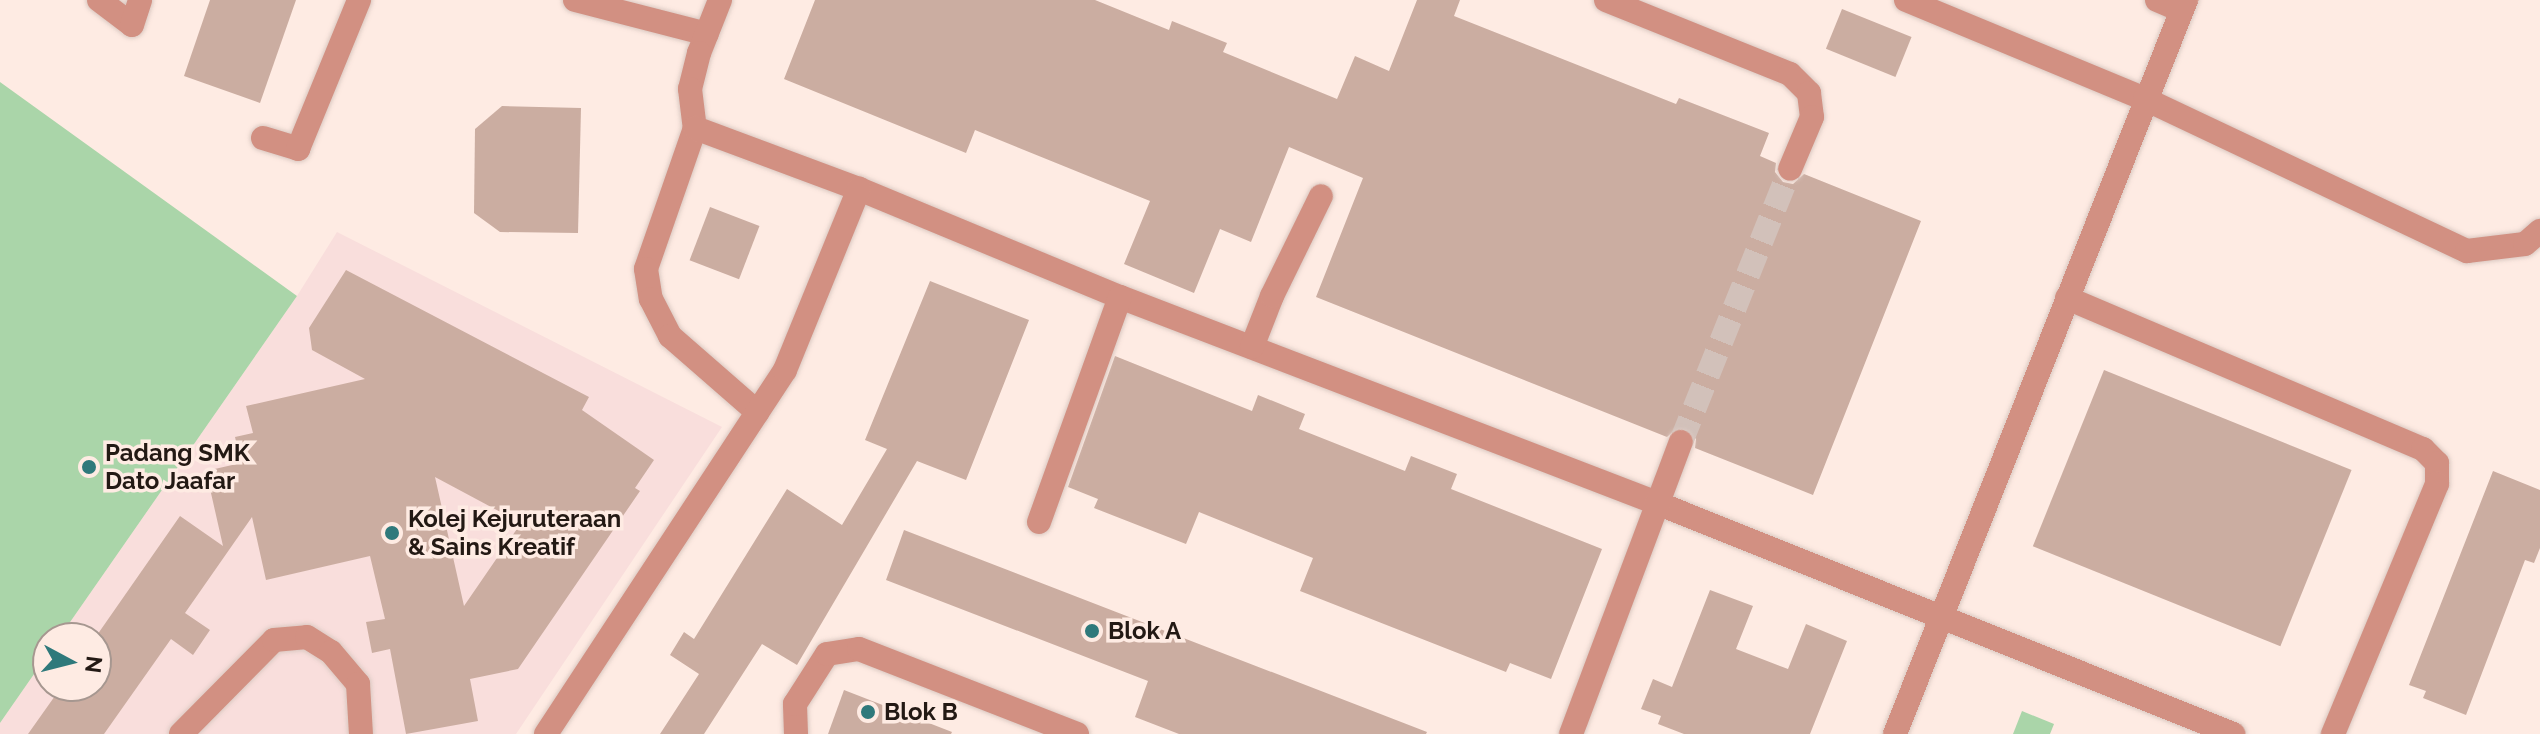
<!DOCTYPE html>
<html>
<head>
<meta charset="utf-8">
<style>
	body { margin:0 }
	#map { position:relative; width:2540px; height:734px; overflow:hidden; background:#feebe3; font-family:Raleway,sans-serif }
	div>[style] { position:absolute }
	.education>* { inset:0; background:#f9dedc }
	.green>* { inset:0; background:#aad5a9 }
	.building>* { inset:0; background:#cbada1; transform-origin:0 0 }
	.minor-tunnel>* { height:24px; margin-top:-12px; transform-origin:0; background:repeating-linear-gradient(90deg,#d2c1ba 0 24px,transparent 0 36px) }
	.roads { filter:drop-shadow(0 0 2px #dbc9c2) drop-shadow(0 0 2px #dbc9c2) }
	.minor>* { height:24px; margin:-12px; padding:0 12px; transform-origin:12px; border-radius:12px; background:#d29082 }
	.dots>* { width:22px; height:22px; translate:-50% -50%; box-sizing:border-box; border:4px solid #feebe3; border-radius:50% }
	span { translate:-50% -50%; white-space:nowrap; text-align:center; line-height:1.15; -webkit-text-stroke:7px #feebe3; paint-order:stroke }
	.poi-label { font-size:24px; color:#231914; font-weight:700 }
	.left { translate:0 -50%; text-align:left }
	.north { position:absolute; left:32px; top:622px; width:80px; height:80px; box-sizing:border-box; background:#feebe3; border:2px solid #a69790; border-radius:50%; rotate:97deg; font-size:22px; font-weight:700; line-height:32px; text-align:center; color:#231914 }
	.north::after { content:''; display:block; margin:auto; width:28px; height:36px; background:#2f797b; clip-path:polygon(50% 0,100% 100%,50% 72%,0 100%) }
</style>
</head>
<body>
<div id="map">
	<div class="education">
		<div style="clip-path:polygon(337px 232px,722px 427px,516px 734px,0 734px,0 723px,48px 654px,48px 686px,96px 686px,96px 638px,59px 638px,297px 296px)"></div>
	</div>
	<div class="green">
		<div style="clip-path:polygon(0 82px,297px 296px,59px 638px,48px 638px,48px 654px,0 723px)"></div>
		<div style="clip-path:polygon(2022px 711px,2054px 724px,2050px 734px,2013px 734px)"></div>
	</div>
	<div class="building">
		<div style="clip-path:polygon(210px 0,296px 0,260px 103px,184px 76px)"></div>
		<div style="clip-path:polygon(815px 0,1095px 0,1169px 30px,1172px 21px,1227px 43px,1223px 52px,1337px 99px,1355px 56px,1389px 71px,1417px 0,1460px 0,1454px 16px,1676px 104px,1679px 98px,1769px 133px,1760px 156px,1776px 163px,1775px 172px,1783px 182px,1793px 184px,1804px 174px,1921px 221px,1813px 495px,1695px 448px,1696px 439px,1687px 428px,1678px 427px,1667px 437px,1316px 297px,1363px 178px,1289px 147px,1251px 242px,1220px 229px,1194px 293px,1124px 264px,1150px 201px,975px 130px,966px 153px,784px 79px)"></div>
		<div style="left:1842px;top:9px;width:75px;height:43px;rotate:22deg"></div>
		<div style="clip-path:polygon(502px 106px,581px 108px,578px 233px,500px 232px,474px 213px,475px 129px)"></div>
		<div style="left:710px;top:207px;width:53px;height:57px;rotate:21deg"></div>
		<div style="clip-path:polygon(evenodd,346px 270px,589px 397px,582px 410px,654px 460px,635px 488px,640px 491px,518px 669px,470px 679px,478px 721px,406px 734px,390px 649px,372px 653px,366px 622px,385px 619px,370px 556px,266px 580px,252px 517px,185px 613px,210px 630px,193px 655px,171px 639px,104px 734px,28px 734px,62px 686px,96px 686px,95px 638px,180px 516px,223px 546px,206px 471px,241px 463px,235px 437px,253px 433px,246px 406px,365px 379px,312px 350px,309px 328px,346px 270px,435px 477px,521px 523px,464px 606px,435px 477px)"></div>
		<div style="clip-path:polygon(930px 281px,1029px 320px,966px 480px,917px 461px,797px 665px,762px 644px,704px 734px,660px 734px,699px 674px,670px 655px,684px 632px,694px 639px,787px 489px,842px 525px,887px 449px,865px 440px)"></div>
		<div style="clip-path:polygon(1115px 356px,1252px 411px,1258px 395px,1305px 414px,1299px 429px,1405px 471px,1411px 456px,1457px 474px,1451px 489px,1602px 549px,1551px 679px,1510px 663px,1506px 672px,1300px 591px,1313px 558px,1199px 512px,1186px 544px,1094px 508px,1098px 499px,1068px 487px)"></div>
		<div style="left:2104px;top:370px;width:267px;height:190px;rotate:22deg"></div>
		<div style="clip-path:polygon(2493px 471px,2540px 490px,2540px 548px,2534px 563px,2525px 560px,2466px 715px,2423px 698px,2426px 691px,2409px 685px)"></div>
		<div style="clip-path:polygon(904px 530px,1427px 732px,1426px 734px,1179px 734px,1135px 717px,1148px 681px,886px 580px)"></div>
		<div style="clip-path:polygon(1710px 590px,1753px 606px,1736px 649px,1788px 669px,1806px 624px,1847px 641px,1810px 734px,1684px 734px,1658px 724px,1661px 716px,1641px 709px,1653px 679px,1672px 687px)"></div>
		<div style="clip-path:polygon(844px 690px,952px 732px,951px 734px,828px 734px)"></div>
	</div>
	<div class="minor-tunnel">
		<div style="left:1681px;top:442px;width:294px;rotate:-68.2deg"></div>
	</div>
	<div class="roads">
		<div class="minor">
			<div style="left:99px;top:0;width:41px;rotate:37.1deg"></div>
			<div style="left:132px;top:25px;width:26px;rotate:-72deg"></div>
			<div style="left:575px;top:0;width:136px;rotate:14.4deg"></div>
			<div style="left:720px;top:0;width:57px;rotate:111.6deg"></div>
			<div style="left:699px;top:53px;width:37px;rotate:104deg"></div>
			<div style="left:690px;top:89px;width:39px;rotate:83deg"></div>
			<div style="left:695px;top:128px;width:149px;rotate:109.2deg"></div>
			<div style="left:646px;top:269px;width:30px;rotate:81deg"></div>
			<div style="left:651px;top:299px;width:42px;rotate:62.8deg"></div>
			<div style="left:670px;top:336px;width:116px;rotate:41.1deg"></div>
			<div style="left:1606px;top:0;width:198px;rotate:21.9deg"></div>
			<div style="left:1790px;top:74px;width:27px;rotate:45deg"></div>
			<div style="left:1809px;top:93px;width:24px;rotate:83deg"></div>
			<div style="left:1812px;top:117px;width:56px;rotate:112.9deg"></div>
			<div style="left:1906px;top:0;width:259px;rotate:22.5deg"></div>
			<div style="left:2145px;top:99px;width:356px;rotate:25.3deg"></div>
			<div style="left:2467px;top:251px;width:58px;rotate:-6.9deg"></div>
			<div style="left:2525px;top:244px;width:20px;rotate:-41deg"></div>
			<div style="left:2157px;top:0;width:26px;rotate:23deg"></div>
			<div style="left:695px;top:128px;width:175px;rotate:20.4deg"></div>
			<div style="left:859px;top:189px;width:282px;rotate:22.5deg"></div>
			<div style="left:1120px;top:297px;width:575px;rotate:20.99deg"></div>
			<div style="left:1657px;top:503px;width:621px;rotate:21.85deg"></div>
			<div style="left:263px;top:138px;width:37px;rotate:17deg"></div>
			<div style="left:298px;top:149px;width:161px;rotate:-67.7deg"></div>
			<div style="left:2067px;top:298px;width:387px;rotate:23deg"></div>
			<div style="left:2423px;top:449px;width:20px;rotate:45deg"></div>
			<div style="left:2437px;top:463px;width:21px;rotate:90deg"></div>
			<div style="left:2437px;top:484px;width:271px;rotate:112.6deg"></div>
			<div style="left:1252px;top:347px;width:55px;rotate:-68.6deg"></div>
			<div style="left:1272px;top:296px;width:111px;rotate:-63.9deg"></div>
			<div style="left:1039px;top:522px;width:239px;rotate:-70.2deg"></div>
			<div style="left:181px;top:734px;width:132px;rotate:-45.3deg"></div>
			<div style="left:274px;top:640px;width:33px;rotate:-5deg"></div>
			<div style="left:307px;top:637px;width:28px;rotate:32deg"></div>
			<div style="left:331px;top:652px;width:42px;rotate:49.8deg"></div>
			<div style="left:358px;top:684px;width:50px;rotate:86.6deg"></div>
			<div style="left:546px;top:734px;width:435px;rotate:-56.7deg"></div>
			<div style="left:785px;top:370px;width:196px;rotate:-67.8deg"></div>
			<div style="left:796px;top:734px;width:30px;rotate:-92deg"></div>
			<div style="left:795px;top:704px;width:59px;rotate:-57.4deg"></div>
			<div style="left:827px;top:654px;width:32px;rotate:-9deg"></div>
			<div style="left:859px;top:649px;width:234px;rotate:21.3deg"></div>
			<div style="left:1571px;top:734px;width:312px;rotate:-69.4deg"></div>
			<div style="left:1895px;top:734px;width:790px;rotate:-68.37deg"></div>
		</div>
	</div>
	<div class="dots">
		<div style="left:89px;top:467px;background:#2f797b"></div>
		<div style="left:392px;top:533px;background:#2f797b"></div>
		<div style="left:1092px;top:631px;background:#2f797b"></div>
		<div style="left:868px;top:712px;background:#2f797b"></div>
	</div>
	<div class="poi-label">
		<span class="left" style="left:105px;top:467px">Padang SMK<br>Dato Jaafar</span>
		<span class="left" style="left:408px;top:533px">Kolej Kejuruteraan<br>&amp; Sains Kreatif</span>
		<span class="left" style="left:1108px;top:631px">Blok A</span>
		<span class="left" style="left:884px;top:712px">Blok B</span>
	</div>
	<div class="north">N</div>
</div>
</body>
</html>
